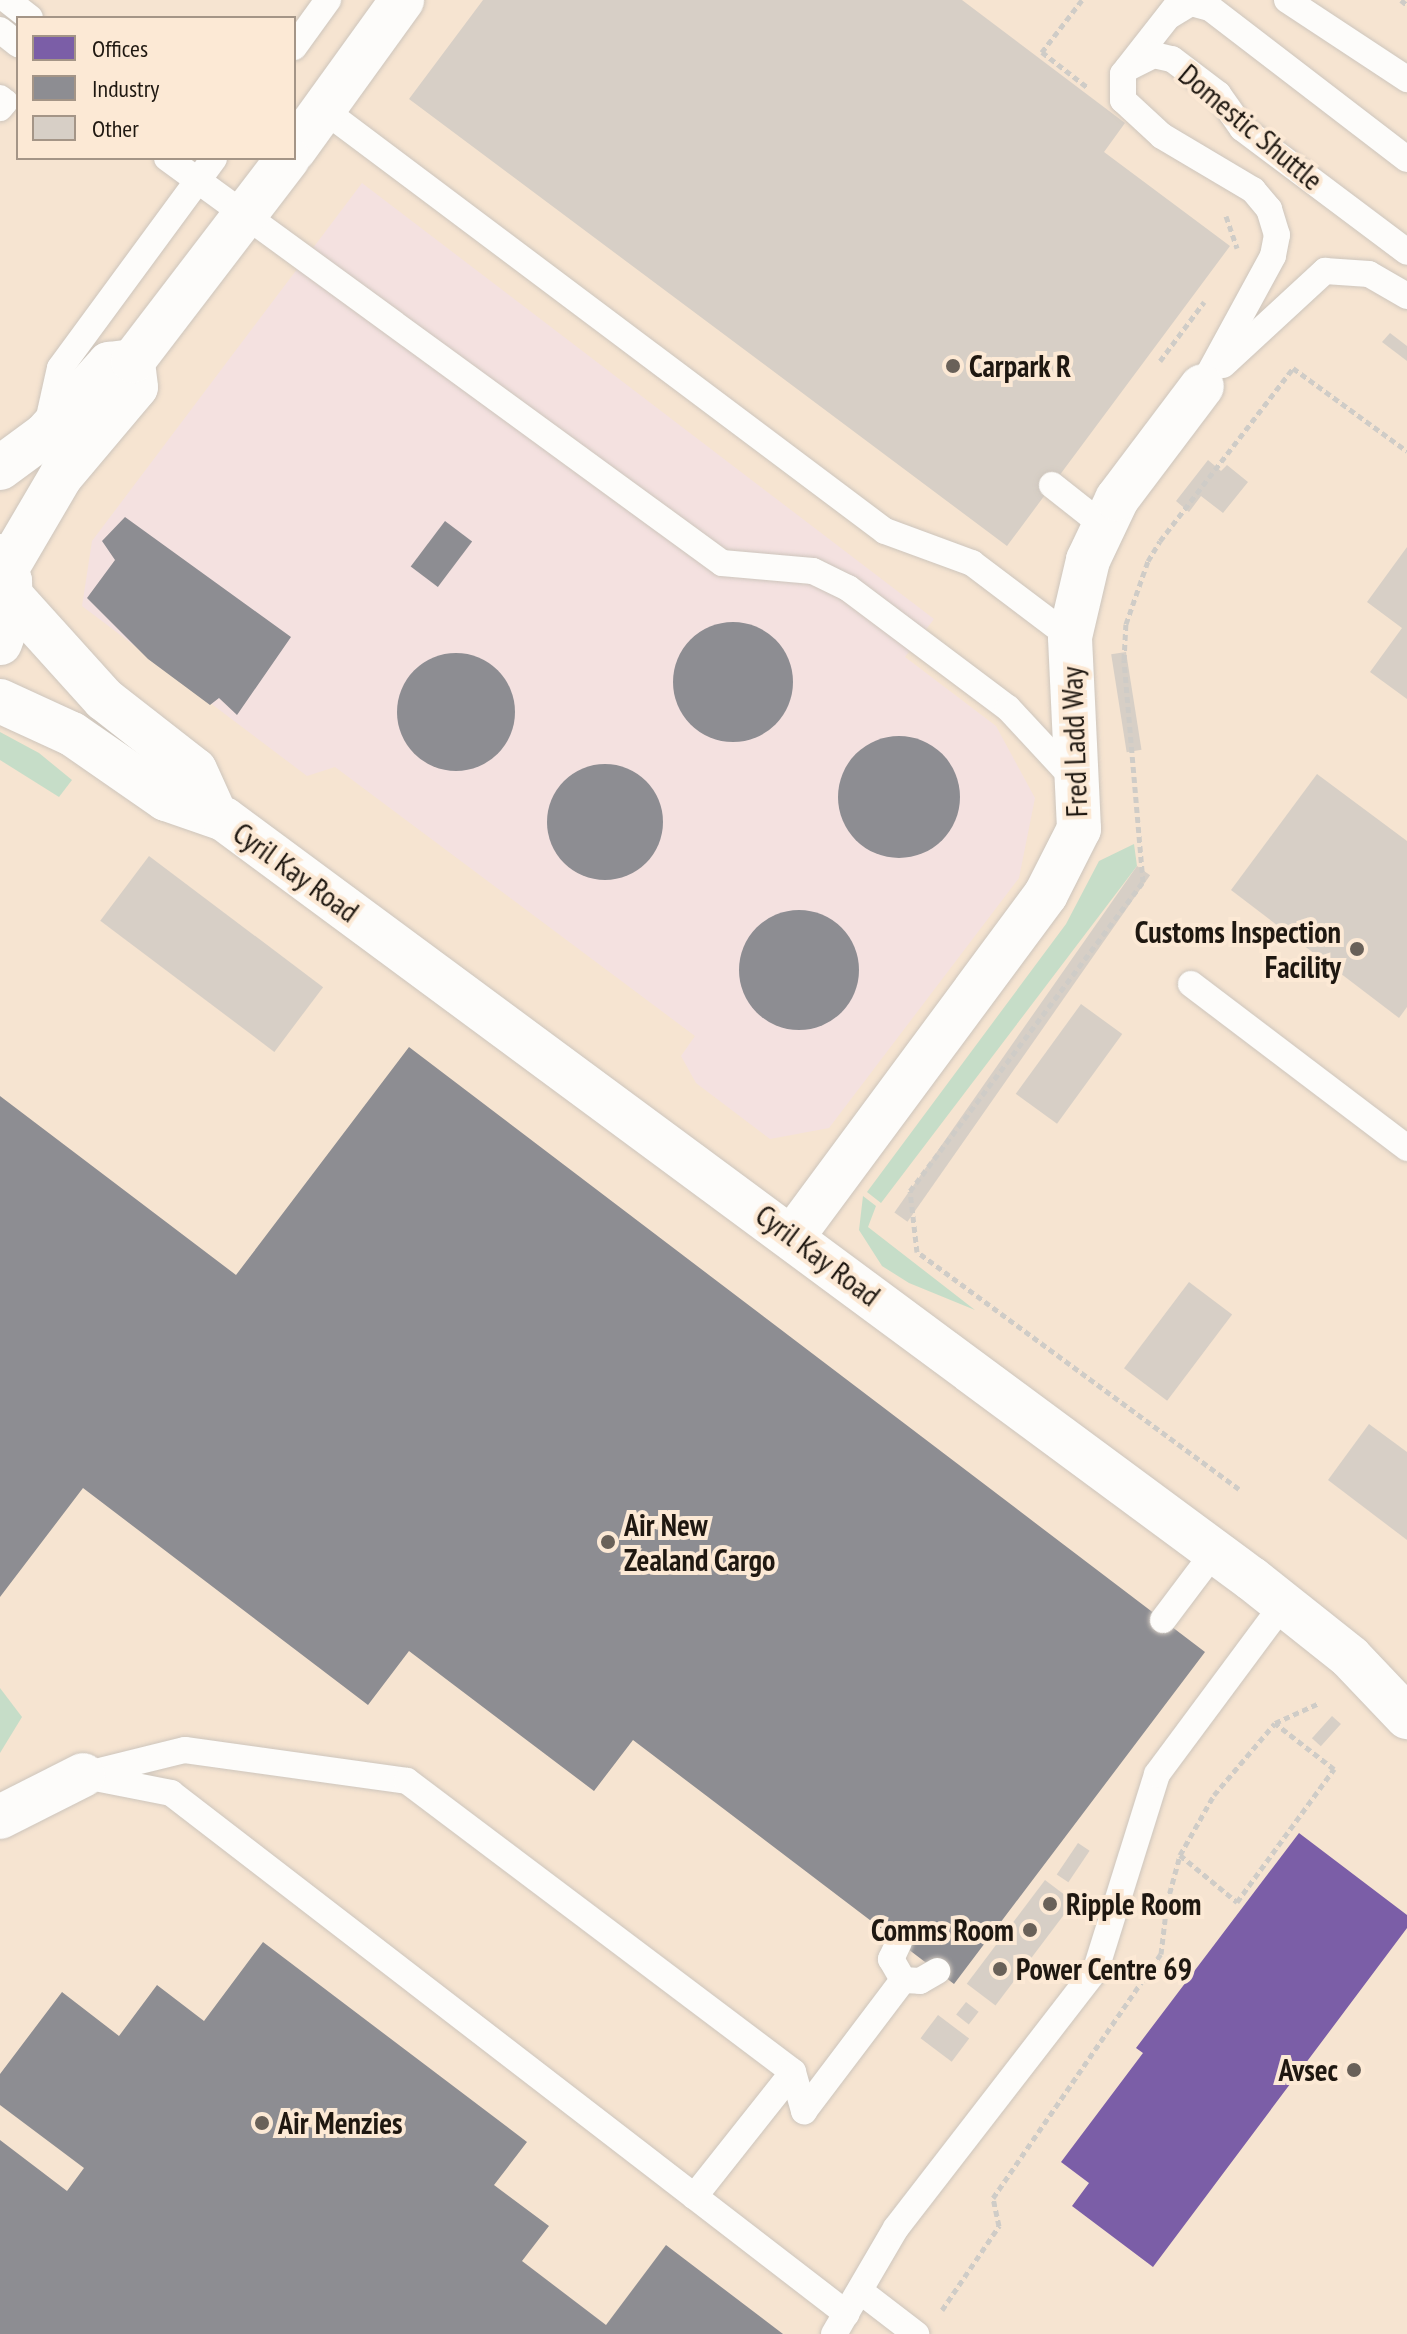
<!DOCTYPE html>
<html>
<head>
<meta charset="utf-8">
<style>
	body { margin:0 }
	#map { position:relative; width:1407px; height:2334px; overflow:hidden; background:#f3e9de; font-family:"PT Sans Narrow",sans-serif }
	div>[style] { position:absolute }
	.built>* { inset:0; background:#f6e4d1 }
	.industrial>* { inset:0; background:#f4e1e0 }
	.green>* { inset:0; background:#c6ddc8 }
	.offices>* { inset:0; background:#7b5ea7 }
	.industry>* { inset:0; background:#8d8d92; transform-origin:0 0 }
	.round { border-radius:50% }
	.building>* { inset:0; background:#d7cfc6; transform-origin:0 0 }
	.path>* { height:5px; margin-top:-2.5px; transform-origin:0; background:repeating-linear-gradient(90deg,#cfccc7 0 6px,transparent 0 10px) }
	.roads { filter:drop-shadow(0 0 2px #cdc5bc) drop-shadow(0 0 2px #cdc5bc) }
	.service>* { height:26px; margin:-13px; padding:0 13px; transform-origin:13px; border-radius:13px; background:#fdfcfa }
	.minor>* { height:44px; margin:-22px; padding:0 22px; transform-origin:22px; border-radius:22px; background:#fdfcfa }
	.tertiary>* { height:44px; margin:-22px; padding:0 22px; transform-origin:22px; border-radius:22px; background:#fdfcfa }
	.dots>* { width:22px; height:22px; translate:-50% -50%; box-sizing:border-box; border:4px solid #fce9d5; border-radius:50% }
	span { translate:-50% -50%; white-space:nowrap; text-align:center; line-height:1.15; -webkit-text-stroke:8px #fce9d5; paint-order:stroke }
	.street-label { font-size:30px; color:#1f1811 }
	.poi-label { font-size:30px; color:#1f1811; font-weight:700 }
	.left { translate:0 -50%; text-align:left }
	.right { translate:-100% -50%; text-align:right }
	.legend { position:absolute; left:16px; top:16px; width:280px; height:144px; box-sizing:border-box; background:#fce9d5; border:2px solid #a49587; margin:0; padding:10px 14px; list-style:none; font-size:24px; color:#1f1811 }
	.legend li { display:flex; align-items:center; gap:16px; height:40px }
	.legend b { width:40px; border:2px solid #a49587 }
</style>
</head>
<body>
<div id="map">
	<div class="built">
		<div style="clip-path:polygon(evenodd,0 0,1407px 0,1407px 2334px,0 2334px,0 0,18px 18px,294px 18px,294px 158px,18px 158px,18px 18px)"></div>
	</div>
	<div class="industrial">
		<div style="clip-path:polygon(362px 183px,934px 619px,905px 657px,996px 726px,1035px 798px,1019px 878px,829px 1128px,770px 1139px,696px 1083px,681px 1056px,695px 1036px,335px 767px,307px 776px,82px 606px,92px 541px)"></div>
	</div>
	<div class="green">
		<div style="clip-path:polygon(0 732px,39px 753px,72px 780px,59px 797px,0 760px)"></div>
		<div style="clip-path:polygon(1134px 844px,1137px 866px,881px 1203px,867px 1192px,1066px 924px,1099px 861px)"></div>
		<div style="clip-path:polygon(863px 1196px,876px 1206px,868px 1227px,975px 1310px,909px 1283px,882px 1266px,859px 1230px)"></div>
		<div style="clip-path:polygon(0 1688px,22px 1717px,0 1753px)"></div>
	</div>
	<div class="offices">
		<div style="clip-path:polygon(1299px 1833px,1407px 1915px,1407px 1928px,1153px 2267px,1072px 2206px,1089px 2183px,1061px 2162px,1143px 2053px,1136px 2048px)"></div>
	</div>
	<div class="industry">
		<div style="clip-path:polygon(125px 517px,291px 637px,237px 715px,219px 698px,210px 705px,148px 659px,87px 598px,115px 560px,102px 541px)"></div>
		<div style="left:445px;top:521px;width:34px;height:57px;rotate:37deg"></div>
		<div class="round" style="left:673px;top:622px;width:120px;height:120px"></div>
		<div class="round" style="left:397px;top:653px;width:118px;height:118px"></div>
		<div class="round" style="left:838px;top:736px;width:122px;height:122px"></div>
		<div class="round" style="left:547px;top:764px;width:116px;height:116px"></div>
		<div class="round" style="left:739px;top:910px;width:120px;height:120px"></div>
		<div style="clip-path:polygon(409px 1047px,1205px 1652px,954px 1984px,633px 1740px,594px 1791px,409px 1651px,368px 1705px,83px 1488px,0 1597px,0 1096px,236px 1275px)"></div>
		<div style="clip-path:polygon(263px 1942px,527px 2142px,494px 2185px,549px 2226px,522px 2261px,606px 2325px,666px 2245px,783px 2334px,0 2334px,0 2140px,67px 2191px,84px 2168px,0 2105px,0 2074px,62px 1992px,119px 2036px,157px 1985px,204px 2021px)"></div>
	</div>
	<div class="building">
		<div style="clip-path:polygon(483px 0,962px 0,1125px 123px,1104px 152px,1230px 246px,1007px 546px,409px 99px)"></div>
		<div style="clip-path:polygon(1390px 333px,1407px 346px,1407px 361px,1382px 342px)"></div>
		<div style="clip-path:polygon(1208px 460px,1221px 471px,1227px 465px,1248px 482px,1223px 513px,1201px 496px,1189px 512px,1176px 501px)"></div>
		<div style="clip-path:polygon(1407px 547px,1407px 699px,1370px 672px,1402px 628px,1367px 602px)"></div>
		<div style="left:1126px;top:652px;width:99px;height:15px;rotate:81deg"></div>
		<div style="clip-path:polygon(1317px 774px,1407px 841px,1407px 1007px,1399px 1018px,1231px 890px)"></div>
		<div style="left:149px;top:856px;width:218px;height:81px;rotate:37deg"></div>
		<div style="left:1137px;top:866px;width:16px;height:423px;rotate:35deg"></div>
		<div style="left:1081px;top:1004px;width:51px;height:111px;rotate:36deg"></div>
		<div style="left:1189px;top:1282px;width:54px;height:108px;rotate:37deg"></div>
		<div style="clip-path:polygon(1369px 1424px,1407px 1452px,1407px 1540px,1328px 1480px)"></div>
		<div style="left:1332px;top:1716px;width:12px;height:30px;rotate:42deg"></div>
		<div style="left:1078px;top:1843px;width:14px;height:38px;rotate:34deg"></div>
		<div style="left:1045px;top:1880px;width:36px;height:130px;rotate:37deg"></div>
		<div style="left:966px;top:2002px;width:16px;height:16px;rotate:38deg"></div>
		<div style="left:938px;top:2015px;width:39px;height:29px;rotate:37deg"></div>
	</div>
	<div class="path">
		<div style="left:1082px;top:0;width:66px;rotate:127.6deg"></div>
		<div style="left:1042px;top:52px;width:57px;rotate:37.9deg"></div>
		<div style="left:1401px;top:0;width:8px;rotate:40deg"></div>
		<div style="left:1226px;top:216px;width:34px;rotate:71deg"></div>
		<div style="left:1160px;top:361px;width:74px;rotate:-53.3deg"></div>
		<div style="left:1239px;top:1489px;width:400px;rotate:-143.6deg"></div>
		<div style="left:917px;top:1252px;width:61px;rotate:-96.5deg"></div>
		<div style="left:910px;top:1191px;width:387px;rotate:-53deg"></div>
		<div style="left:1143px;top:882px;width:223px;rotate:-94.9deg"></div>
		<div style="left:1124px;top:660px;width:36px;rotate:-87deg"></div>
		<div style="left:1126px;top:624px;width:67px;rotate:-70.8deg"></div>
		<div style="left:1148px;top:561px;width:23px;rotate:-59deg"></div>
		<div style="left:1160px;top:541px;width:218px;rotate:-52.4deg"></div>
		<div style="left:1293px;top:368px;width:141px;rotate:36.1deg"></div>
		<div style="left:1180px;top:1855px;width:74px;rotate:39.5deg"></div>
		<div style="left:1237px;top:1902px;width:165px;rotate:-53.9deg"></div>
		<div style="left:1334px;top:1769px;width:75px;rotate:-142.1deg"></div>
		<div style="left:942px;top:2310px;width:102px;rotate:-55.8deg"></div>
		<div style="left:999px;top:2226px;width:29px;rotate:-102deg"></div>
		<div style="left:993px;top:2198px;width:296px;rotate:-55.5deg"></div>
		<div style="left:1161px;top:1954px;width:51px;rotate:-83.3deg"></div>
		<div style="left:1167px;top:1903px;width:50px;rotate:-74.8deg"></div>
		<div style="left:1180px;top:1855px;width:69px;rotate:-60.5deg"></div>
		<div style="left:1214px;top:1795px;width:94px;rotate:-49.7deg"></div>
		<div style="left:1275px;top:1723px;width:48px;rotate:-24.4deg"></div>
	</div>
	<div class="roads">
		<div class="service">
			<div style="left:7px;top:0;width:29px;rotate:38deg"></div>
			<div style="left:1181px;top:0;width:94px;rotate:128.1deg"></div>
			<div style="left:1123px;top:74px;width:26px;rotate:90deg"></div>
			<div style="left:1123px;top:100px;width:53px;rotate:42.7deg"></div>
			<div style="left:1162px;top:136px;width:106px;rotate:30.7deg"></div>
			<div style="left:1253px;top:190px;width:25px;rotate:50deg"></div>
			<div style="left:1269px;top:209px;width:27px;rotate:73deg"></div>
			<div style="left:1277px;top:235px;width:21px;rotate:101deg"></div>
			<div style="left:1273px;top:256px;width:148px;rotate:118.6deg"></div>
			<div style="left:1287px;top:0;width:144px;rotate:33.4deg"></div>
			<div style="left:1169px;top:16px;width:26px;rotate:-31deg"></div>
			<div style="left:1191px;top:3px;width:20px;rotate:15deg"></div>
			<div style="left:1210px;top:8px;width:248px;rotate:37.5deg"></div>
			<div style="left:0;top:30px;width:23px;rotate:38deg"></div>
			<div style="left:294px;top:47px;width:58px;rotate:-54.1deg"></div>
			<div style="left:1128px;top:68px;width:29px;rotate:-27deg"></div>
			<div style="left:1154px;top:55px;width:18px;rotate:13deg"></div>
			<div style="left:1172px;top:59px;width:58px;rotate:37.3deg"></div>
			<div style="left:1218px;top:94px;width:42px;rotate:54.8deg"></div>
			<div style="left:1242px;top:128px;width:206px;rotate:36.9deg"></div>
			<div style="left:0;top:98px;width:6px;rotate:39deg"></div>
			<div style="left:5px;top:102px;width:8px;rotate:130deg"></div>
			<div style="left:324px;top:110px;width:701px;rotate:36.89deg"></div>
			<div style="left:885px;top:531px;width:93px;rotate:20.2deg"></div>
			<div style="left:972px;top:563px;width:123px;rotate:37.1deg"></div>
			<div style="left:167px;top:158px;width:687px;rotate:36.12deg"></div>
			<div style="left:722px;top:563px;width:91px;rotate:5deg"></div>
			<div style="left:813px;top:571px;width:39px;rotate:26deg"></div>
			<div style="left:848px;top:588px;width:200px;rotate:36.9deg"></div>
			<div style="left:1008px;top:708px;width:98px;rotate:47.1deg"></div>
			<div style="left:1223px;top:365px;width:139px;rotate:-42.7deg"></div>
			<div style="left:1325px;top:271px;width:44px;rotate:3.9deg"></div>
			<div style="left:1369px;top:274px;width:44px;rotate:30.1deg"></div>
			<div style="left:47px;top:426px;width:59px;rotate:-77.4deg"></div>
			<div style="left:60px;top:368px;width:260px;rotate:-53.7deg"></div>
			<div style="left:1052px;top:485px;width:66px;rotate:38.3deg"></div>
			<div style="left:1191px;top:984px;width:271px;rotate:37.2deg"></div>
			<div style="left:1163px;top:1620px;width:86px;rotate:-53deg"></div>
			<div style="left:83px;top:1775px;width:105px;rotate:-13.8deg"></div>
			<div style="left:185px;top:1750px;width:224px;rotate:7.9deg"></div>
			<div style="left:407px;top:1781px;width:483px;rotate:37deg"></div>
			<div style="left:793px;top:2072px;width:159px;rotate:128.4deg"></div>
			<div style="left:90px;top:1777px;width:83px;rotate:11.2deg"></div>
			<div style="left:171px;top:1793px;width:853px;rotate:37.62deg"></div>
			<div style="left:899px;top:1942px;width:19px;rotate:115deg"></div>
			<div style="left:891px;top:1959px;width:24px;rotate:60deg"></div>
			<div style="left:793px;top:2072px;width:41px;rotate:74.2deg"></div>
			<div style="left:804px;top:2111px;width:164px;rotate:-52.9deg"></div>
			<div style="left:903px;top:1980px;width:17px;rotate:3deg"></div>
			<div style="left:920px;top:1981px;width:20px;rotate:-30deg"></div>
			<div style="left:860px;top:2291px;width:71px;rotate:37.5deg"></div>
			<div style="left:834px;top:2334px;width:123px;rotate:-59.7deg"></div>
			<div style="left:896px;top:2228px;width:327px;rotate:-52.3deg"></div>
			<div style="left:1096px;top:1969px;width:204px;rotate:-72.6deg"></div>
			<div style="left:1157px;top:1774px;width:213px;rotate:-53.4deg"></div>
		</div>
		<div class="minor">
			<div style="left:11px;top:596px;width:139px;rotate:47.9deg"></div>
			<div style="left:104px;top:699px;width:115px;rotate:38deg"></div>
			<div style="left:195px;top:770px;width:46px;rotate:65.7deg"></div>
			<div style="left:0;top:701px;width:79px;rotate:24.6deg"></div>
			<div style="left:72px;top:734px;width:114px;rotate:34.7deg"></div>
			<div style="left:166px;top:799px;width:61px;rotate:19deg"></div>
			<div style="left:224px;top:819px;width:1278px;rotate:36.48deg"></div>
			<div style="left:1252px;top:1579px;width:125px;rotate:38.5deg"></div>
			<div style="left:1350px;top:1657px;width:83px;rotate:46.5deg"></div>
			<div style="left:793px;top:1236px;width:425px;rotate:-53.5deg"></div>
			<div style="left:1046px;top:894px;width:73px;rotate:-63.1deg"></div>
			<div style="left:1079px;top:829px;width:192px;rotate:-92.7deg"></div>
			<div style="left:1070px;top:637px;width:79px;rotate:-76.8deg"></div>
			<div style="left:1088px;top:560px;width:68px;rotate:-64.6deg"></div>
			<div style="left:1117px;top:499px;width:141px;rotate:-53deg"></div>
			<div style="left:0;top:1817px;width:93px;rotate:-26.8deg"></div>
		</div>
		<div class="tertiary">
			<div style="left:294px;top:150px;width:185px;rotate:-54.2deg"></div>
			<div style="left:0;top:468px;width:56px;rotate:-36.3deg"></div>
			<div style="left:45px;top:435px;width:96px;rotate:-48deg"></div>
			<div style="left:109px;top:364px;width:24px;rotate:-7deg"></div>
			<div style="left:0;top:556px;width:27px;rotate:68deg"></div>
			<div style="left:10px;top:581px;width:32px;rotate:88deg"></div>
			<div style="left:11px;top:613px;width:32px;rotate:110deg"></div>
			<div style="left:7px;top:568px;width:107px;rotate:-59.6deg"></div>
			<div style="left:61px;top:476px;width:116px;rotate:-49.9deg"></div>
			<div style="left:136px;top:387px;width:26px;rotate:-97deg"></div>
			<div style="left:133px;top:361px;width:255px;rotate:-52.6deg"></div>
		</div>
	</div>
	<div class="dots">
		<div style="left:953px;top:366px;background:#696159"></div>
		<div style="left:1357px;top:949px;background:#696159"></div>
		<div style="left:608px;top:1542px;background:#696159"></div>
		<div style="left:1050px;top:1904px;background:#696159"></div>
		<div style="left:1030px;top:1930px;background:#696159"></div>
		<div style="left:1000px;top:1969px;background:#696159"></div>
		<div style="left:1354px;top:2070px;background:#696159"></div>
		<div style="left:262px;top:2123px;background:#696159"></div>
	</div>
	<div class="street-label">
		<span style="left:1251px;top:127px;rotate:40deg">Domestic Shuttle</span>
		<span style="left:1074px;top:742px;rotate:-92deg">Fred Ladd Way</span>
		<span style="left:296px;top:872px;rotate:36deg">Cyril Kay Road</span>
		<span style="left:818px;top:1255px;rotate:37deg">Cyril Kay Road</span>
	</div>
	<div class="poi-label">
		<span class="left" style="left:969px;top:366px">Carpark R</span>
		<span class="right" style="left:1341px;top:949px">Customs Inspection<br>Facility</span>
		<span class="left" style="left:624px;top:1542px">Air New<br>Zealand Cargo</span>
		<span class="left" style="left:1066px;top:1904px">Ripple Room</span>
		<span class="right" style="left:1014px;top:1930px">Comms Room</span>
		<span class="left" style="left:1016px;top:1969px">Power Centre 69</span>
		<span class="right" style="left:1338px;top:2070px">Avsec</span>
		<span class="left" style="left:278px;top:2123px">Air Menzies</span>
	</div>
	<ul class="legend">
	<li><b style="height:22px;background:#7b5ea7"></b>Offices</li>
	<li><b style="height:22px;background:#8d8d92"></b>Industry</li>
	<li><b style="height:22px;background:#d7cfc6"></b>Other</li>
	</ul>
</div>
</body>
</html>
